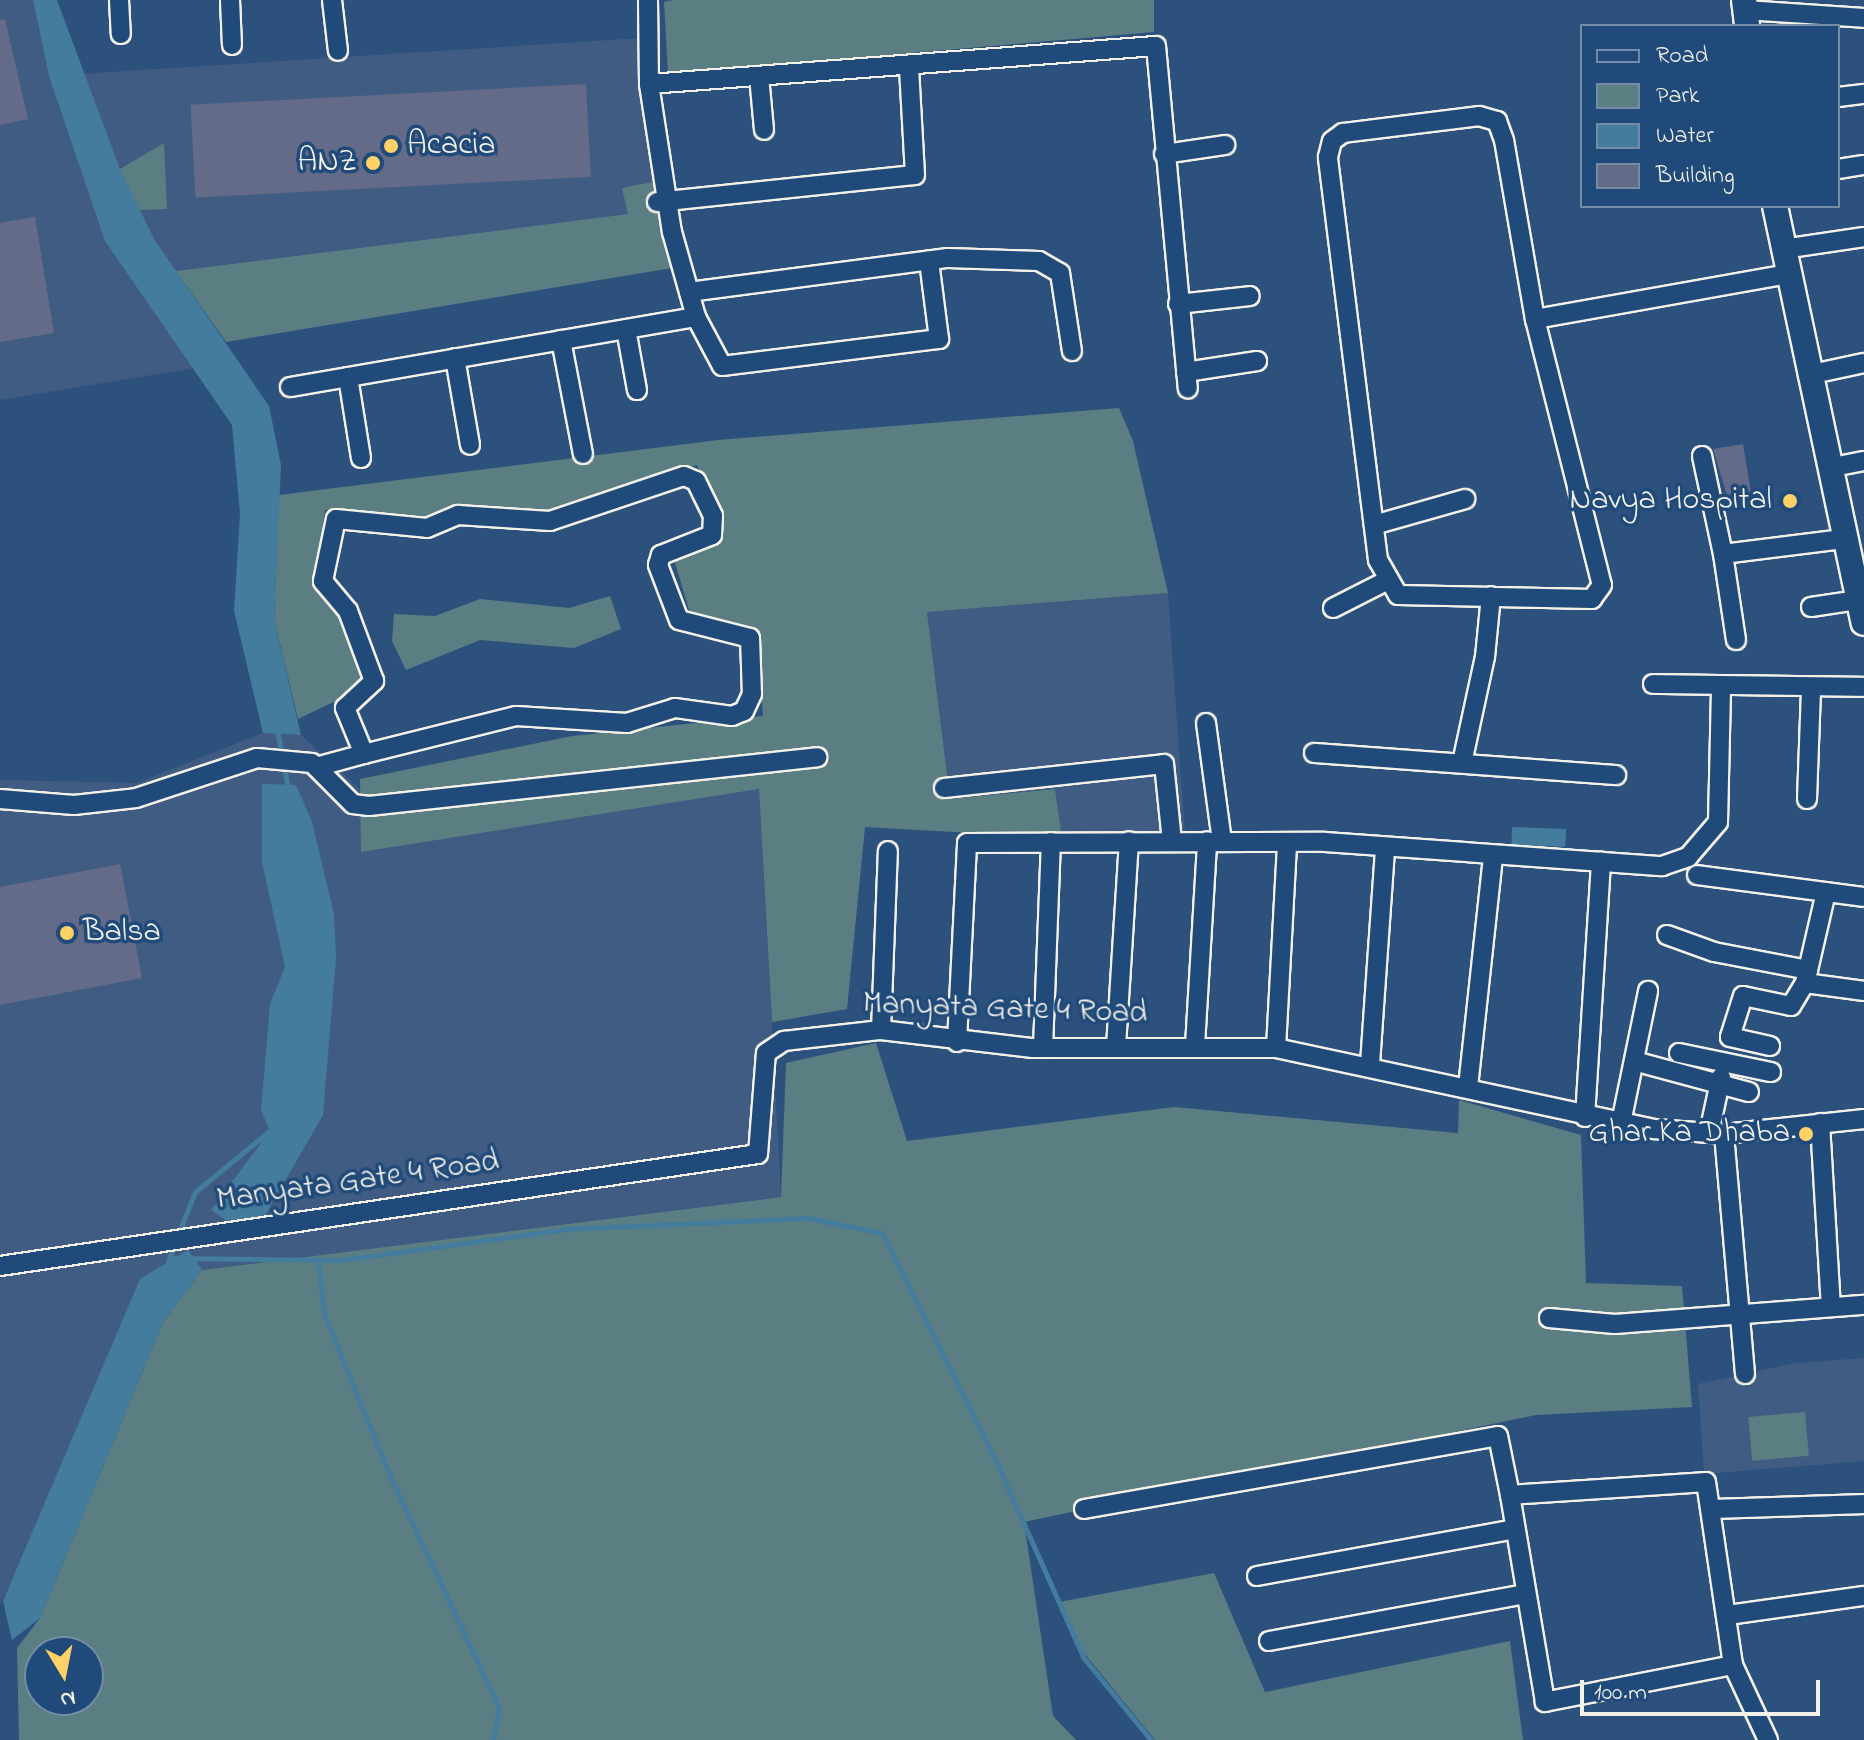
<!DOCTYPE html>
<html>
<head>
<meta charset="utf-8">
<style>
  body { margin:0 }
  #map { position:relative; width:1864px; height:1740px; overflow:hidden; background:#2d517d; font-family:"Indie Flower",sans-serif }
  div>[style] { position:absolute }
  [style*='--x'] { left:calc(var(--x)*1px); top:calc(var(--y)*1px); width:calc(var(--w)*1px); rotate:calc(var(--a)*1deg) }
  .built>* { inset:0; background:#415c83 }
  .green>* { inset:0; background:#5b7e83; transform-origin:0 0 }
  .water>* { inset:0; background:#447c9e; transform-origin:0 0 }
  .stream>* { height:5px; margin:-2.5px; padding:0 2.5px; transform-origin:2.5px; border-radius:2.5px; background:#447c9e }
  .building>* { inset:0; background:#636b89; transform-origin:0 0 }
  .roads { filter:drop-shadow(2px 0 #f4f1e8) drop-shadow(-2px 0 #f4f1e8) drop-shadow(0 2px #f4f1e8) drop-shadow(0 -2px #f4f1e8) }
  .street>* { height:18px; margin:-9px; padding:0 9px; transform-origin:9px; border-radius:9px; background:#1f4a7a }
  .secondary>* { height:24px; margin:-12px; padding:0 12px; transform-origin:12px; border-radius:12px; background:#1f4a7a }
  .dots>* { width:22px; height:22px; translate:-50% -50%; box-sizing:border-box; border:4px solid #1f4a7a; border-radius:50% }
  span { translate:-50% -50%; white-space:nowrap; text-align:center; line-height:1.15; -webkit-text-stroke:7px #1f4a7a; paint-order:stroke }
  .poi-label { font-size:32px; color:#f4f1e8 }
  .left { translate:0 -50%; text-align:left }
  .right { translate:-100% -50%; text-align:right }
  .street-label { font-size:32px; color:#f4f1e8 }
  .legend { position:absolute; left:1580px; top:24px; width:260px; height:184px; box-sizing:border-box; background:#1f4a7a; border:2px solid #748da6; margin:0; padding:10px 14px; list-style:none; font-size:24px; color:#f4f1e8 }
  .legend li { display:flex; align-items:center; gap:16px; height:40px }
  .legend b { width:40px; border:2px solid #748da6 }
  .north { position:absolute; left:24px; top:1636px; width:80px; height:80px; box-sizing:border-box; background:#1f4a7a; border:2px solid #748da6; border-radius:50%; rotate:170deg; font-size:22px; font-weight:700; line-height:32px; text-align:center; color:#f4f1e8 }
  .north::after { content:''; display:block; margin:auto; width:28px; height:36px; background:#ffd166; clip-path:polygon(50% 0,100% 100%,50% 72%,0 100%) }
  .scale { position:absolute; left:1580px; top:1680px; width:240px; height:36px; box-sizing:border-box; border:4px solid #f4f1e8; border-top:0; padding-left:10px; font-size:24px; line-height:28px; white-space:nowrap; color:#f4f1e8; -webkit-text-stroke:6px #1f4a7a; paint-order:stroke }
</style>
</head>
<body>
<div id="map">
  <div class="built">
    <i style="clip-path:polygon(0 0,33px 0,49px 76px,642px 38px,658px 181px,629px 214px,176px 271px,154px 239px,106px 241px,194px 368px,0 400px)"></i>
    <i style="clip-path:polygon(1168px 593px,1185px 836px,1062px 838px,1055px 789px,950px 799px,927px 612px)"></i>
    <i style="clip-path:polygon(263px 733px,301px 735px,364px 793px,361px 852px,759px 789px,781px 1197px,202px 1270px,188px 1250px,0 1604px,0 780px,137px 783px)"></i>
    <i style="clip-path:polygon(1864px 1358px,1864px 1461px,1704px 1474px,1698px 1384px,1796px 1363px)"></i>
  </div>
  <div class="green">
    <i style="clip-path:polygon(1154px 0,1154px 32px,668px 74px,664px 2px,674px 0)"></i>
    <i style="clip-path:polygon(164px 143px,167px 209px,139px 210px,120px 169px)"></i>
    <i style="clip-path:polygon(658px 181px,678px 267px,226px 342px,176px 271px,628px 214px,622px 188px)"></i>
    <i style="clip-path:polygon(1119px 408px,1133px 441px,1168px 593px,927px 612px,950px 799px,1055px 789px,1062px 838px,865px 827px,847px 1009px,772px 1022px,759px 789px,361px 852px,360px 779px,572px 736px,763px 716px,757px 630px,690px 613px,673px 556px,724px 535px,697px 465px,548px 515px,462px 506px,419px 521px,325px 510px,315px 588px,340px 614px,365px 687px,298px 719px,274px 619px,279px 495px,718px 440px)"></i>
    <i style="clip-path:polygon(610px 596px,621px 629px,574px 648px,480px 640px,406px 670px,392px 641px,394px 614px,435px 616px,480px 599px,569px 608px)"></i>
    <i style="clip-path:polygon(evenodd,876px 1043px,907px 1141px,1174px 1107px,1458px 1133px,1459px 1100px,1581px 1135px,1586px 1283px,1682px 1286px,1692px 1407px,1536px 1415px,1024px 1522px,1053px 1716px,1076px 1740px,19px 1740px,17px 1648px,40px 1618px,163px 1322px,202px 1270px,781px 1197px,786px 1063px,876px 1043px,40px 1652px,88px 1652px,88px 1700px,40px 1700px,40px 1652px)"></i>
    <i style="left:1805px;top:1412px;width:44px;height:57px;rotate:85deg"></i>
    <i style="clip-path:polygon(1214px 1573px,1265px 1692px,1510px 1641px,1523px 1740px,1155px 1740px,1084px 1653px,1059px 1602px)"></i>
  </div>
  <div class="water">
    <i style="clip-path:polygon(33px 0,57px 0,120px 169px,154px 239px,269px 406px,281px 465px,274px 619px,301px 735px,263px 733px,234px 611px,240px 514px,232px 425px,105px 241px,49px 76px)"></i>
    <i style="clip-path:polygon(262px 784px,296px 785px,312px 822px,334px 914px,336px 959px,323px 1115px,252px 1238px,211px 1210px,270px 1131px,261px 1110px,270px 1004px,285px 967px,262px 862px)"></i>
    <i style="left:1512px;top:827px;width:54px;height:18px;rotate:2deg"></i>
    <i style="clip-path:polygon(188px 1250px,202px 1270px,163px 1322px,40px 1618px,12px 1640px,3px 1601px,140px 1279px)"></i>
  </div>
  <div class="stream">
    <i style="--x:277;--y:730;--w:25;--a:79"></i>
    <i style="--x:284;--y:765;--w:26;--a:81"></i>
    <i style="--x:177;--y:1237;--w:48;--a:-68.2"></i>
    <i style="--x:195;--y:1192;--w:101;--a:-39.4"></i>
    <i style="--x:169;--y:1258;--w:172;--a:0.7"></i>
    <i style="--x:341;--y:1260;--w:227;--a:-7.8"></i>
    <i style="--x:566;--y:1229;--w:242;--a:-2.6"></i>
    <i style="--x:808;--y:1218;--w:76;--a:11.5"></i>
    <i style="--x:882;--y:1233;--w:263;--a:63.5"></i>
    <i style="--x:999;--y:1468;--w:207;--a:66"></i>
    <i style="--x:1083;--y:1657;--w:107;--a:50.7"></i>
    <i style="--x:318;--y:1260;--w:54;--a:83.7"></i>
    <i style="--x:324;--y:1314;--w:177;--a:67.8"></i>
    <i style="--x:391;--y:1478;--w:253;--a:64.8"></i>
    <i style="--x:499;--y:1707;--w:34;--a:100"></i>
    <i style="--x:166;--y:1267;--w:22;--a:-69"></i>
  </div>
  <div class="building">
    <i style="clip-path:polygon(5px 19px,28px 119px,0 125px,0 20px)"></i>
    <i style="left:586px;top:84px;width:93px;height:396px;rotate:87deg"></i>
    <i style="clip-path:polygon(35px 217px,54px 333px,0 342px,0 223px)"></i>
    <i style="clip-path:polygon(1743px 444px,1753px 505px,1731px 509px,1713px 449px)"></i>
    <i style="clip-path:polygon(120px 864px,142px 978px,0 1005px,0 887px)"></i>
  </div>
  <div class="roads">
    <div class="street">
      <i style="--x:119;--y:0;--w:34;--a:87"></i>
      <i style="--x:230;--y:0;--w:45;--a:87.5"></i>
      <i style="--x:332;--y:0;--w:51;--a:83.3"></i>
      <i style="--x:648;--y:0;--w:84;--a:89.3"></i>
      <i style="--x:649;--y:84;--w:150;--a:81.2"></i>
      <i style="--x:672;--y:232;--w:88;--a:74.2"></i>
      <i style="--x:696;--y:317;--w:55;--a:62"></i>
      <i style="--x:722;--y:366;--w:219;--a:-7.1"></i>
      <i style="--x:939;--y:339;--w:79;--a:-97.3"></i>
      <i style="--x:1745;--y:10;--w:119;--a:3.8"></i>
      <i style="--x:759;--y:76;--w:54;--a:84.7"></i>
      <i style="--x:649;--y:84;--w:508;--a:-4.29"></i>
      <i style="--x:1156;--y:46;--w:344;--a:84.7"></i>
      <i style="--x:1838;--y:97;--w:26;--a:-7"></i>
      <i style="--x:1479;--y:116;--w:19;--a:16"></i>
      <i style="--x:1497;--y:121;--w:20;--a:70"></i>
      <i style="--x:1504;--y:140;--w:182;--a:80.2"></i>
      <i style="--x:1535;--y:319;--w:274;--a:75.9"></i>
      <i style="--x:1602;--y:585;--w:17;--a:126"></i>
      <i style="--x:1592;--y:599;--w:194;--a:-178.8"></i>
      <i style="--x:1398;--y:595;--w:40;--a:-119.7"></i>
      <i style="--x:1378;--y:560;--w:406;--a:-97.1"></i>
      <i style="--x:1328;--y:157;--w:16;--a:-76"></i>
      <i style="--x:1332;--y:141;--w:14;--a:-36"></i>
      <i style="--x:1343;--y:133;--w:137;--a:-7.1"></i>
      <i style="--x:1164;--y:154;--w:62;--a:-8.4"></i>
      <i style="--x:1838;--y:169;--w:26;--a:-9"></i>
      <i style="--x:657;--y:202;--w:259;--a:-6"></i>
      <i style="--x:915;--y:175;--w:109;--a:-93.2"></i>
      <i style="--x:1783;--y:249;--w:82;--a:-8.4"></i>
      <i style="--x:689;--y:292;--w:261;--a:-7.5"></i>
      <i style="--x:948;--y:258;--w:91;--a:1.9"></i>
      <i style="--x:1039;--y:261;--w:24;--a:30"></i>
      <i style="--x:1060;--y:273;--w:79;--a:81.3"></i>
      <i style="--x:1178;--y:304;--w:72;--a:-6.3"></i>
      <i style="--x:1535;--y:319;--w:256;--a:-10.1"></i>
      <i style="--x:626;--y:329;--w:62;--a:79.8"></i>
      <i style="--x:561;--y:340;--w:116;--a:79.1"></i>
      <i style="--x:455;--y:358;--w:88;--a:80.2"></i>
      <i style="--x:1186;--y:372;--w:72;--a:-8.8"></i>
      <i style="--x:1808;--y:375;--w:57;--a:-12.1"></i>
      <i style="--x:348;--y:377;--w:82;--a:80.9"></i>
      <i style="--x:290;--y:387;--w:412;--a:-9.8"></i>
      <i style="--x:1702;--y:456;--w:100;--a:77.9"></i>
      <i style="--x:1723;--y:554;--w:121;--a:-7.1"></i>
      <i style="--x:1828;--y:468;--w:37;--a:-11"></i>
      <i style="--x:1374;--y:525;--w:95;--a:-15.9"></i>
      <i style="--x:1723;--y:554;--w:87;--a:81.4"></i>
      <i style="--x:1811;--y:607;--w:48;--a:-8.5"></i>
      <i style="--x:1333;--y:608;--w:59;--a:-27"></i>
      <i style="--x:1653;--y:684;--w:211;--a:0.8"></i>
      <i style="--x:1206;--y:723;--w:119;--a:82.3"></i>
      <i style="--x:1314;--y:753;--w:303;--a:4.2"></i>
      <i style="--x:1462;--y:763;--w:108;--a:-77.8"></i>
      <i style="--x:1485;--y:657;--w:61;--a:-84.4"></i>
      <i style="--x:316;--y:767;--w:50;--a:-15.2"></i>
      <i style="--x:364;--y:754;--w:50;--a:-112.4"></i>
      <i style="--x:345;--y:708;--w:40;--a:-43"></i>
      <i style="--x:374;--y:681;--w:75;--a:-110.4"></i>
      <i style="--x:348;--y:611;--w:39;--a:-130"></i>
      <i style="--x:323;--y:581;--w:63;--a:-78.2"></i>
      <i style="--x:336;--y:519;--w:91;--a:5.6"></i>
      <i style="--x:427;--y:528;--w:34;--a:-23"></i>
      <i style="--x:458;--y:515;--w:92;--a:3.7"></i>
      <i style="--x:550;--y:521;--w:141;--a:-18.6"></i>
      <i style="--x:684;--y:476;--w:13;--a:23"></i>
      <i style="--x:696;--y:481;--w:39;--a:64"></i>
      <i style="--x:713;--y:516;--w:19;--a:93"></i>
      <i style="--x:712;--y:535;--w:55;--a:158.6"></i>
      <i style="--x:661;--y:555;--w:10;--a:107"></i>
      <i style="--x:658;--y:565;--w:59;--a:69.1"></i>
      <i style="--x:679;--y:620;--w:73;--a:14.2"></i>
      <i style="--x:750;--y:638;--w:56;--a:88"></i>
      <i style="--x:752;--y:694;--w:19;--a:115"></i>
      <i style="--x:744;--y:711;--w:13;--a:157"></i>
      <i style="--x:732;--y:716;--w:58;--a:-172"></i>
      <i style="--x:675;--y:708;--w:50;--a:162.6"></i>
      <i style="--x:627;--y:723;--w:111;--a:-176.4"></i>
      <i style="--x:516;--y:716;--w:157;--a:166"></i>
      <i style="--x:944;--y:788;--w:221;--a:-6.2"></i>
      <i style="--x:1164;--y:764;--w:78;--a:84.1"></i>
      <i style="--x:0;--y:799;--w:74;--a:4.6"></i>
      <i style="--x:74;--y:805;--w:62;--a:-6.4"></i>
      <i style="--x:136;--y:798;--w:127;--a:-18.3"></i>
      <i style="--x:257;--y:758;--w:55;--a:5.2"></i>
      <i style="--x:312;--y:763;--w:58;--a:45"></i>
      <i style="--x:353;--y:804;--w:16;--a:7"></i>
      <i style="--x:369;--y:806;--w:451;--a:-6.2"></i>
      <i style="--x:1807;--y:799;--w:108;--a:-87.9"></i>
      <i style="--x:1697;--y:875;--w:168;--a:7.5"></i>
      <i style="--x:1667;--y:935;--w:50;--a:19.9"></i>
      <i style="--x:1714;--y:952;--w:96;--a:10.8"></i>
      <i style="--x:1805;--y:983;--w:60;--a:7.7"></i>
      <i style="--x:881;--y:1030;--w:179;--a:-87.8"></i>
      <i style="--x:957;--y:1042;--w:199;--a:-87.1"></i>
      <i style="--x:967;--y:843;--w:358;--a:-0.2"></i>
      <i style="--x:1325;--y:842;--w:338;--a:4.1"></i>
      <i style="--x:1662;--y:866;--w:28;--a:-19"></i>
      <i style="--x:1688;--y:857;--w:46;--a:-49.4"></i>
      <i style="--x:1718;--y:822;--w:135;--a:-88.7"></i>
      <i style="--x:1195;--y:1046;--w:205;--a:-86.6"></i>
      <i style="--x:1770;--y:1046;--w:41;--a:-167.3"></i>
      <i style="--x:1730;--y:1037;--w:43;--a:-72.4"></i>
      <i style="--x:1743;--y:996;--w:49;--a:11.8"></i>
      <i style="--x:1791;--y:1006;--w:27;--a:-59"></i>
      <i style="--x:1805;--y:983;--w:93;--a:-77"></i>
      <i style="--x:1116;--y:1047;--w:206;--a:-86.4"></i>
      <i style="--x:1043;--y:1048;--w:206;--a:-87.8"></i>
      <i style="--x:1276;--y:1048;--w:206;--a:-86.9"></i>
      <i style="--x:1679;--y:1053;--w:94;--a:11.7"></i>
      <i style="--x:1634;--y:1061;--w:119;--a:15.1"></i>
      <i style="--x:1370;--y:1064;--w:217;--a:-86"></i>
      <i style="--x:1468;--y:1087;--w:231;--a:-83.8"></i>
      <i style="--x:1585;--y:1117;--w:256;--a:-86.4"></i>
      <i style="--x:1621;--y:1123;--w:135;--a:-78.4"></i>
      <i style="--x:1820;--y:1123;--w:184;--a:86.6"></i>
      <i style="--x:1709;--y:1133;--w:57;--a:-77.9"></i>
      <i style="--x:1724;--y:1134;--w:241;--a:85"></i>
      <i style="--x:0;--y:1266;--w:766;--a:-8.41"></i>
      <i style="--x:758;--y:1154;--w:101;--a:-85.5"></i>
      <i style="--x:766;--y:1053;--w:22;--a:-34"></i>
      <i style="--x:784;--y:1041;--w:98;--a:-6.5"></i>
      <i style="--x:881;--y:1030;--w:153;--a:6.8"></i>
      <i style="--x:1033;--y:1048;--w:243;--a:0"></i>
      <i style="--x:1276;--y:1048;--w:387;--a:12.1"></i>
      <i style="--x:1654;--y:1129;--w:70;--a:4.1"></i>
      <i style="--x:1724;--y:1134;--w:141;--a:-6.1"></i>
      <i style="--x:1549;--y:1318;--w:66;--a:5.2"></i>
      <i style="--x:1615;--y:1324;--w:250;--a:-4.4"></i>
      <i style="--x:1084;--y:1509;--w:420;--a:-10"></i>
      <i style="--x:1498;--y:1436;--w:60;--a:78.5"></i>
      <i style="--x:1714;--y:1509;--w:150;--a:-1.9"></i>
      <i style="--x:1257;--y:1576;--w:262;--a:-10.3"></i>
      <i style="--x:1728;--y:1615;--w:137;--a:-8"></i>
      <i style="--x:1269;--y:1641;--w:260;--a:-10.4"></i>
      <i style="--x:1733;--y:1665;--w:192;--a:168.9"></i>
      <i style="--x:1545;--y:1702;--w:210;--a:-99.6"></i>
      <i style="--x:1510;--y:1495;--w:196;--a:-3.8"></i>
      <i style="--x:1706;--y:1482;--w:185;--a:81.6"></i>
      <i style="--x:1733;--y:1665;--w:83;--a:65"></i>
    </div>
    <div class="secondary">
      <i style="--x:1744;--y:0;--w:26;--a:83"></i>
      <i style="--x:1775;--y:206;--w:426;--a:78"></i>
    </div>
  </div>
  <div class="dots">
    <i style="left:391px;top:146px;background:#ffd166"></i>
    <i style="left:373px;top:163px;background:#ffd166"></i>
    <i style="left:1790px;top:501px;background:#ffd166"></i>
    <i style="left:67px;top:933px;background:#ffd166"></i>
    <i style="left:1806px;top:1134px;background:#ffd166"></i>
  </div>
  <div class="poi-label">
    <span class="left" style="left:407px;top:146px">Acacia</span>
    <span class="right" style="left:357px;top:163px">ANZ</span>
    <span class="right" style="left:1772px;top:501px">Navya Hospital</span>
    <span class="left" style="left:83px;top:933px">Balsa</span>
    <span class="right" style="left:1790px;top:1134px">Ghar Ka Dhaba</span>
  </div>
  <div class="street-label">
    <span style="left:1005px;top:1010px;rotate:2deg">Manyata Gate 4 Road</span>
    <span style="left:358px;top:1182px;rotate:-8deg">Manyata Gate 4 Road</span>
  </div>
  <ul class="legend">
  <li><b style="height:10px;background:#1f4a7a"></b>Road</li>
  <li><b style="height:22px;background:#5b7e83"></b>Park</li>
  <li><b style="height:22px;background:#447c9e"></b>Water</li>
  <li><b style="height:22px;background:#636b89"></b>Building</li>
  </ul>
  <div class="north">N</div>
  <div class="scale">100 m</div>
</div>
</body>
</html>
